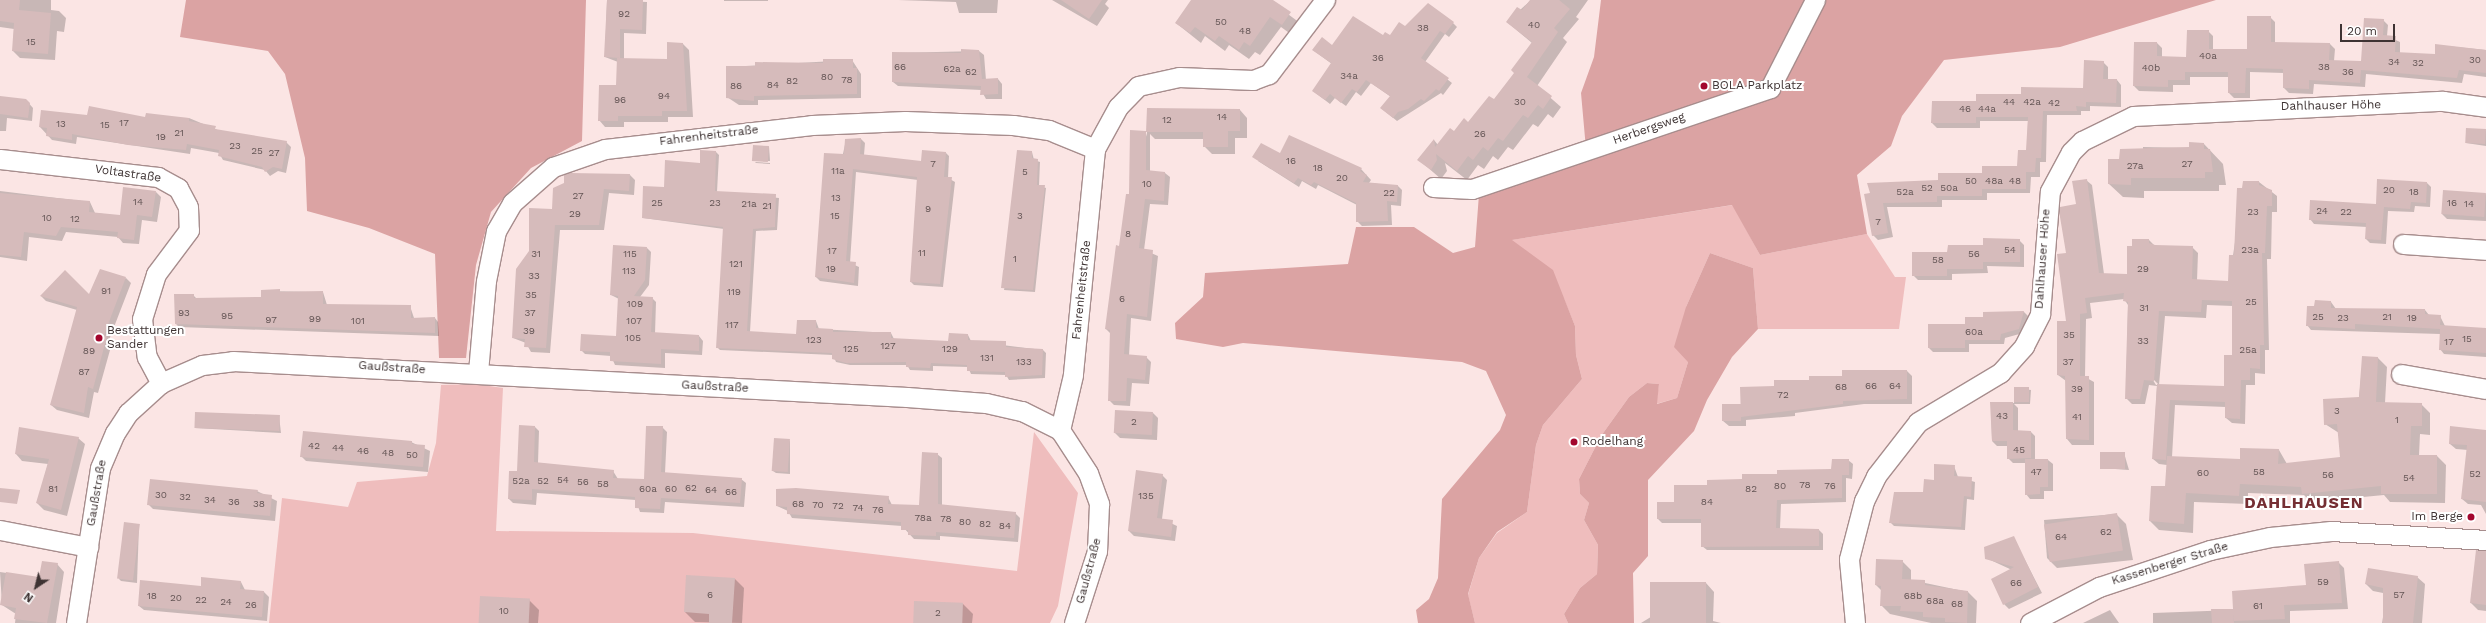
<!DOCTYPE html>
<html>
<head>
<meta charset="utf-8">
<style>
  body { margin:0 }
  #map { position:relative; width:2486px; height:623px; overflow:hidden; background:#fbe5e4; font-family:"Work Sans",sans-serif }
  div>[style] { position:absolute }
  [style*='--x'] { left:calc(var(--x)*1px); top:calc(var(--y)*1px); width:calc(var(--w)*1px); rotate:calc(var(--a)*1deg) }
  .green>* { inset:0; background:#efbdbd }
  .forest>* { inset:0; background:#dba3a3 }
  .shadow>* { inset:0; background:#0003; transform-origin:0 0 }
  .building>* { inset:0; background:#d6bbbb; transform-origin:0 0 }
  .roads { filter:drop-shadow(1px 0 #a78d8d) drop-shadow(-1px 0 #a78d8d) drop-shadow(0 1px #a78d8d) drop-shadow(0 -1px #a78d8d) }
  .minor>* { height:19px; margin:-9.5px; padding:0 9.5px; transform-origin:9.5px; border-radius:9.5px; background:#fff }
  .dots>* { width:11px; height:11px; translate:-50% -50%; box-sizing:border-box; border:2px solid #fff; border-radius:50% }
  span { translate:-50% -50%; white-space:nowrap; text-align:center; line-height:1.15; -webkit-text-stroke:4px #fff; paint-order:stroke }
  .number-label { font-size:10px; color:#645555 }
  .number-label span { -webkit-text-stroke-width:0 }
  .poi-label { font-size:12px; color:#3e3333 }
  .left { translate:0 -50%; text-align:left }
  .right { translate:-100% -50%; text-align:right }
  .street-label { font-size:12px; color:#3e3333 }
  .district-label { font-size:16px; color:#752e33; font-weight:700; letter-spacing:1px }
  .north { position:absolute; left:16px; top:567px; width:40px; height:40px; -webkit-text-stroke:3px #fff; paint-order:stroke; rotate:215deg; font-size:11px; font-weight:700; line-height:16px; text-align:center; color:#3e3333 }
  .north::after { content:''; display:block; margin:auto; width:14px; height:18px; background:#3e3333; clip-path:polygon(50% 0,100% 100%,50% 72%,0 100%) }
  .scale { position:absolute; left:2340px; top:24px; width:55px; height:18px; box-sizing:border-box; border:2px solid #3e3333; border-top:0; padding-left:5px; font-size:12px; line-height:14px; white-space:nowrap; color:#3e3333; -webkit-text-stroke:3px #fff; paint-order:stroke }
</style>
</head>
<body>
<div id="map">
  <div class="green">
    <i style="clip-path:polygon(1733px 205px,1760px 255px,1867px 234px,1895px 277px,1906px 277px,1899px 329px,1758px 329px,1753px 268px,1710px 253px,1686px 307px,1688px 362px,1677px 398px,1656px 404px,1659px 384px,1647px 383px,1629px 397px,1601px 436px,1579px 479px,1580px 494px,1589px 503px,1584px 520px,1598px 545px,1597px 574px,1580px 588px,1564px 614px,1568px 623px,1475px 623px,1468px 595px,1479px 558px,1497px 533px,1527px 512px,1536px 445px,1543px 425px,1582px 379px,1576px 355px,1575px 326px,1564px 299px,1511px 240px)"></i>
    <i style="clip-path:polygon(476px 384px,503px 388px,496px 531px,693px 533px,1017px 571px,1034px 432px,1078px 493px,1058px 606px,1050px 623px,269px 623px,282px 498px,348px 507px,357px 482px,427px 476px,436px 443px,441px 385px)"></i>
  </div>
  <div class="forest">
    <i style="clip-path:polygon(186px 0,586px 0,582px 141px,531px 168px,491px 212px,476px 265px,466px 358px,439px 358px,435px 254px,369px 228px,307px 211px,305px 158px,285px 74px,268px 51px,180px 37px)"></i>
    <i style="clip-path:polygon(1601px 0,2216px 0,2060px 47px,1944px 60px,1902px 116px,1891px 146px,1857px 175px,1867px 234px,1760px 255px,1732px 205px,1512px 240px,1553px 270px,1575px 326px,1576px 355px,1582px 379px,1543px 425px,1536px 445px,1527px 512px,1497px 532px,1479px 558px,1468px 594px,1475px 623px,1418px 623px,1416px 610px,1429px 599px,1438px 578px,1442px 499px,1500px 430px,1506px 415px,1486px 371px,1462px 362px,1243px 343px,1223px 347px,1176px 339px,1175px 323px,1203px 297px,1205px 273px,1348px 264px,1356px 227px,1414px 227px,1453px 253px,1475px 247px,1480px 181px,1586px 149px,1581px 93px,1594px 57px)"></i>
    <i style="clip-path:polygon(1710px 253px,1753px 268px,1758px 329px,1732px 357px,1707px 400px,1694px 431px,1648px 480px,1648px 556px,1633px 573px,1634px 623px,1568px 623px,1564px 614px,1580px 588px,1597px 574px,1598px 545px,1584px 520px,1589px 503px,1580px 494px,1579px 479px,1601px 436px,1629px 397px,1647px 383px,1659px 384px,1657px 404px,1677px 398px,1688px 362px,1674px 347px,1686px 307px)"></i>
  </div>
  <div class="shadow">
    <i style="clip-path:polygon(0 0,51px 0,51px 10px,59px 11px,66px 18px,64px 32px,57px 31px,55px 60px,20px 58px,13px 51px,14px 29px,0 27px)"></i>
    <i style="clip-path:polygon(607px 0,647px 2px,646px 34px,624px 33px,624px 59px,668px 60px,683px 44px,689px 50px,693px 117px,668px 117px,668px 122px,624px 122px,624px 127px,605px 127px,599px 120px,617px 86px,618px 62px,605px 57px)"></i>
    <i style="left:724px;top:0;width:44px;height:1px"></i>
    <i style="clip-path:polygon(998px 0,997px 13px,959px 13px,956px 2px,898px 0)"></i>
    <i style="clip-path:polygon(1052px 0,1108px 0,1105px 4px,1109px 8px,1097px 26px)"></i>
    <i style="clip-path:polygon(1193px 0,1269px 0,1300px 23px,1292px 35px,1281px 27px,1260px 55px,1255px 52px,1249px 59px,1229px 45px,1225px 51px,1205px 36px,1201px 43px,1176px 23px)"></i>
    <i style="clip-path:polygon(1531px 0,1588px 0,1576px 17px,1579px 19px,1563px 38px,1567px 42px,1537px 86px,1561px 107px,1553px 118px,1548px 114px,1538px 127px,1533px 124px,1513px 150px,1508px 147px,1498px 160px,1493px 156px,1484px 169px,1478px 165px,1467px 180px,1445px 163px,1447px 171px,1441px 179px,1419px 160px,1434px 140px,1438px 145px,1469px 123px,1494px 100px,1515px 73px,1532px 43px,1507px 22px)"></i>
    <i style="clip-path:polygon(2270px 17px,2275px 22px,2275px 43px,2330px 44px,2335px 49px,2334px 61px,2362px 62px,2383px 20px,2388px 25px,2387px 36px,2400px 42px,2400px 53px,2436px 55px,2436px 45px,2486px 50px,2486px 77px,2464px 74px,2462px 83px,2366px 74px,2365px 87px,2314px 84px,2313px 94px,2289px 93px,2284px 88px,2284px 73px,2250px 72px,2250px 98px,2234px 98px,2229px 93px,2229px 77px,2190px 77px,2190px 85px,2173px 85px,2173px 92px,2139px 91px,2134px 86px,2157px 43px,2162px 48px,2162px 57px,2187px 58px,2208px 31px,2213px 36px,2213px 50px,2248px 50px)"></i>
    <i style="clip-path:polygon(1453px 23px,1457px 27px,1449px 37px,1445px 34px,1425px 62px,1452px 83px,1443px 95px,1441px 93px,1397px 121px,1381px 108px,1391px 97px,1371px 83px,1361px 96px,1356px 92px,1346px 106px,1335px 98px,1330px 104px,1313px 91px,1332px 64px,1313px 50px,1390px 36px,1405px 27px)"></i>
    <i style="clip-path:polygon(979px 51px,984px 55px,986px 80px,998px 79px,1002px 84px,1002px 99px,986px 99px,981px 90px,898px 86px,893px 82px,893px 53px)"></i>
    <i style="clip-path:polygon(852px 60px,861px 74px,861px 98px,758px 100px,758px 105px,739px 105px,727px 97px,727px 67px)"></i>
    <i style="clip-path:polygon(2103px 62px,2108px 67px,2108px 80px,2117px 80px,2121px 85px,2121px 107px,2090px 106px,2090px 111px,2081px 111px,2081px 115px,2047px 115px,2046px 162px,2040px 162px,2040px 177px,2031px 177px,2030px 193px,1987px 193px,1987px 200px,1942px 200px,1942px 207px,1887px 207px,1893px 237px,1878px 240px,1873px 235px,1866px 195px,2018px 167px,2027px 151px,2028px 121px,1980px 121px,1980px 128px,1937px 128px,1932px 123px,1977px 102px,2084px 89px)"></i>
    <i style="clip-path:polygon(0 97px,26px 100px,33px 108px,32px 121px,7px 118px,6px 131px,0 131px)"></i>
    <i style="clip-path:polygon(1147px 109px,1240px 110px,1247px 118px,1247px 138px,1235px 138px,1235px 154px,1212px 154px,1204px 146px,1204px 139px,1155px 139px,1150px 134px,1150px 172px,1165px 173px,1170px 177px,1168px 205px,1150px 204px,1144px 250px,1158px 256px,1151px 321px,1131px 318px,1129px 356px,1146px 357px,1151px 362px,1149px 384px,1132px 383px,1130px 406px,1114px 405px,1109px 400px,1111px 334px,1106px 329px,1130px 195px,1147px 133px)"></i>
    <i style="clip-path:polygon(88px 116px,189px 118px,220px 131px,286px 142px,291px 147px,286px 173px,278px 171px,270px 176px,265px 170px,223px 160px,219px 153px,191px 148px,190px 154px,77px 137px,76px 144px,52px 140px,40px 127px)"></i>
    <i style="clip-path:polygon(2486px 130px,2486px 146px,2466px 143px)"></i>
    <i style="clip-path:polygon(861px 139px,865px 143px,864px 155px,922px 163px,946px 153px,949px 156px,948px 178px,955px 182px,943px 287px,914px 285px,911px 282px,918px 180px,856px 172px,850px 263px,859px 267px,858px 286px,820px 281px,816px 277px,846px 140px)"></i>
    <i style="clip-path:polygon(2204px 144px,2223px 164px,2226px 185px,2219px 185px,2219px 191px,2144px 191px,2144px 198px,2123px 197px,2109px 184px,2120px 160px,2143px 151px,2143px 147px,2190px 148px)"></i>
    <i style="clip-path:polygon(769px 146px,770px 161px,753px 161px)"></i>
    <i style="clip-path:polygon(716px 152px,719px 155px,717px 192px,779px 198px,777px 230px,756px 231px,750px 332px,797px 335px,816px 321px,819px 329px,891px 333px,894px 339px,949px 342px,968px 335px,971px 341px,1043px 350px,1046px 353px,1045px 378px,1009px 380px,1006px 375px,971px 374px,968px 367px,933px 366px,933px 371px,910px 370px,907px 365px,850px 365px,836px 362px,833px 355px,720px 350px,717px 347px,724px 229px,643px 218px,665px 188px)"></i>
    <i style="clip-path:polygon(1032px 152px,1034px 160px,1040px 162px,1039px 186px,1046px 188px,1035px 292px,1004px 290px)"></i>
    <i style="clip-path:polygon(1280px 154px,1361px 169px,1371px 180px,1369px 183px,1398px 186px,1402px 190px,1401px 206px,1391px 205px,1392px 225px,1362px 226px,1357px 221px,1357px 205px,1318px 185px,1316px 189px,1302px 181px,1299px 187px,1258px 161px)"></i>
    <i style="clip-path:polygon(755px 162px,770px 163px,770px 164px,756px 163px)"></i>
    <i style="clip-path:polygon(630px 175px,635px 180px,634px 195px,609px 193px,604px 230px,560px 230px,550px 353px,531px 352px,526px 343px,513px 338px,530px 251px,553px 210px)"></i>
    <i style="clip-path:polygon(evenodd,2086px 180px,2092px 185px,2104px 274px,2127px 275px,2133px 247px,2149px 240px,2155px 246px,2192px 247px,2198px 253px,2197px 281px,2229px 282px,2243px 189px,2259px 182px,2277px 196px,2277px 212px,2272px 212px,2271px 259px,2267px 259px,2269px 350px,2265px 350px,2265px 374px,2255px 373px,2255px 385px,2246px 385px,2245px 424px,2232px 423px,2226px 418px,2226px 407px,2175px 405px,2172px 457px,2241px 460px,2279px 450px,2287px 464px,2341px 458px,2339px 433px,2325px 424px,2359px 398px,2363px 357px,2378px 358px,2387px 367px,2385px 403px,2421px 404px,2430px 413px,2430px 435px,2420px 434px,2419px 456px,2437px 456px,2446px 465px,2445px 503px,2390px 502px,2384px 495px,2311px 502px,2304px 495px,2248px 493px,2248px 504px,2194px 502px,2193px 533px,2159px 530px,2150px 521px,2166px 488px,2167px 465px,2159px 464px,2153px 459px,2157px 386px,2149px 385px,2145px 404px,2132px 404px,2126px 398px,2128px 305px,2124px 299px,2090px 303px,2092px 318px,2086px 319px,2085px 377px,2094px 382px,2094px 445px,2072px 445px,2067px 439px,2066px 381px,2058px 375px,2068px 322px,2067px 254px,2077px 205px,2086px 180px,2207px 305px,2233px 306px,2233px 356px,2225px 387px,2159px 385px,2165px 316px,2206px 318px,2207px 305px,2086px 180px,2151px 377px,2159px 385px,2156px 385px,2151px 377px)"></i>
    <i style="clip-path:polygon(2427px 183px,2431px 187px,2430px 207px,2415px 206px,2414px 212px,2388px 211px,2386px 244px,2370px 243px,2366px 239px,2367px 227px,2314px 224px,2310px 219px,2377px 205px)"></i>
    <i style="clip-path:polygon(0 191px,90px 202px,95px 213px,121px 216px,156px 192px,161px 197px,157px 222px,142px 220px,139px 244px,123px 243px,118px 237px,66px 232px,62px 241px,29px 237px,27px 261px,0 257px)"></i>
    <i style="clip-path:polygon(2486px 194px,2486px 221px,2447px 219px,2442px 214px)"></i>
    <i style="clip-path:polygon(2019px 240px,2024px 245px,2024px 267px,1987px 266px,1988px 273px,1952px 274px,1952px 280px,1918px 280px,1913px 275px,1948px 253px)"></i>
    <i style="clip-path:polygon(647px 248px,651px 252px,649px 285px,640px 297px,652px 298px,656px 302px,655px 334px,699px 336px,703px 341px,702px 355px,665px 353px,665px 368px,615px 365px,611px 356px,585px 354px,581px 350px,617px 337px,619px 299px,611px 295px)"></i>
    <i style="clip-path:polygon(126px 278px,131px 283px,109px 340px,112px 343px,98px 393px,94px 392px,89px 418px,57px 410px,51px 405px,77px 310px,46px 301px,41px 296px,89px 296px)"></i>
    <i style="clip-path:polygon(262px 291px,323px 292px,327px 305px,410px 306px,414px 318px,435px 318px,438px 322px,439px 336px,179px 327px,176px 324px,193px 295px,197px 299px,262px 298px)"></i>
    <i style="clip-path:polygon(2331px 302px,2336px 309px,2425px 310px,2429px 315px,2440px 316px,2445px 326px,2486px 329px,2486px 357px,2444px 354px,2440px 349px,2440px 334px,2311px 330px,2307px 325px,2315px 307px)"></i>
    <i style="clip-path:polygon(2024px 312px,2028px 316px,2023px 333px,2005px 338px,2004px 344px,1969px 344px,1969px 352px,1933px 352px,1929px 348px,1984px 318px,1984px 313px)"></i>
    <i style="clip-path:polygon(1907px 371px,1912px 376px,1912px 404px,1864px 404px,1795px 413px,1795px 416px,1746px 420px,1746px 426px,1729px 426px,1723px 421px,1740px 405px,1775px 387px)"></i>
    <i style="clip-path:polygon(2015px 388px,2031px 390px,2030px 404px,2014px 404px,2018px 408px,2018px 431px,2031px 432px,2035px 436px,2035px 460px,2048px 460px,2053px 464px,2053px 491px,2044px 491px,2044px 499px,2030px 499px,2026px 494px,2026px 463px,2013px 463px,2008px 458px,2008px 446px,1997px 446px,1992px 441px,1991px 403px,2014px 403px)"></i>
    <i style="clip-path:polygon(1153px 413px,1158px 418px,1157px 440px,1120px 438px,1115px 433px)"></i>
    <i style="clip-path:polygon(279px 416px,281px 433px,195px 428px)"></i>
    <i style="clip-path:polygon(535px 427px,539px 431px,538px 463px,613px 471px,618px 479px,645px 480px,662px 427px,667px 432px,665px 473px,741px 479px,746px 483px,744px 507px,665px 502px,664px 513px,640px 512px,636px 500px,537px 493px,536px 505px,513px 503px,509px 499px)"></i>
    <i style="clip-path:polygon(2486px 431px,2486px 514px,2481px 505px,2468px 504px,2462px 499px,2468px 450px,2456px 449px,2450px 444px)"></i>
    <i style="clip-path:polygon(78px 438px,85px 444px,67px 516px,44px 510px,37px 503px,48px 464px,22px 461px,16px 454px)"></i>
    <i style="clip-path:polygon(790px 440px,790px 474px,776px 473px,773px 471px)"></i>
    <i style="clip-path:polygon(411px 442px,430px 451px,428px 472px,306px 461px,301px 456px)"></i>
    <i style="clip-path:polygon(2124px 453px,2129px 470px,2101px 468px)"></i>
    <i style="clip-path:polygon(937px 454px,942px 458px,942px 506px,1015px 513px,1020px 518px,1018px 542px,940px 536px,940px 540px,914px 539px,902px 526px,792px 518px,788px 511px,777px 506px,888px 497px,892px 505px,920px 506px)"></i>
    <i style="clip-path:polygon(1848px 460px,1853px 464px,1852px 479px,1846px 478px,1846px 502px,1781px 504px,1780px 529px,1819px 530px,1823px 534px,1823px 550px,1707px 550px,1702px 546px,1702px 523px,1662px 523px,1658px 519px,1675px 503px,1708px 486px,1832px 470px)"></i>
    <i style="clip-path:polygon(1954px 466px,1958px 477px,1975px 482px,1974px 500px,1967px 499px,1965px 530px,1894px 526px,1890px 522px)"></i>
    <i style="clip-path:polygon(1162px 475px,1167px 480px,1162px 519px,1177px 526px,1175px 541px,1134px 536px,1129px 531px)"></i>
    <i style="clip-path:polygon(257px 491px,277px 501px,275px 521px,153px 509px,148px 504px)"></i>
    <i style="clip-path:polygon(2116px 514px,2126px 524px,2133px 560px,2057px 568px,2047px 558px,2044px 520px)"></i>
    <i style="clip-path:polygon(139px 525px,137px 583px,121px 581px,119px 579px)"></i>
    <i style="clip-path:polygon(2013px 537px,2042px 593px,2009px 609px,2004px 604px,2012px 570px,1986px 558px)"></i>
    <i style="clip-path:polygon(1902px 561px,1911px 570px,1911px 580px,1968px 592px,1977px 601px,1976px 623px,1931px 623px,1890px 614px,1881px 605px,1881px 590px,1876px 585px)"></i>
    <i style="clip-path:polygon(2338px 562px,2344px 568px,2348px 609px,2290px 611px,2290px 623px,2153px 623px,2153px 613px,2234px 610px,2307px 586px)"></i>
    <i style="clip-path:polygon(57px 564px,64px 572px,56px 623px,15px 623px,16px 614px,2px 605px,0 572px,40px 578px)"></i>
    <i style="clip-path:polygon(2486px 570px,2486px 611px,2478px 610px,2471px 603px)"></i>
    <i style="clip-path:polygon(2417px 577px,2425px 584px,2422px 623px,2382px 623px,2386px 599px,2383px 593px,2373px 591px,2366px 584px)"></i>
    <i style="clip-path:polygon(734px 578px,744px 588px,742px 623px,695px 622px,685px 612px)"></i>
    <i style="clip-path:polygon(241px 582px,245px 590px,264px 592px,269px 597px,267px 621px,144px 610px,139px 606px,202px 587px)"></i>
    <i style="clip-path:polygon(1706px 583px,1714px 592px,1713px 621px,1721px 623px,1641px 623px)"></i>
    <i style="clip-path:polygon(529px 600px,539px 610px,538px 623px,480px 623px)"></i>
    <i style="clip-path:polygon(915px 602px,963px 604px,973px 614px,972px 623px,914px 623px)"></i>
    <i style="clip-path:polygon(2110px 610px,2119px 623px,2083px 623px)"></i>
  </div>
  <div class="building">
    <i style="clip-path:polygon(0 0,20px 0,19px 10px,51px 13px,48px 54px,12px 51px,14px 23px,0 21px)"></i>
    <i style="clip-path:polygon(607px 0,643px 0,642px 30px,620px 29px,620px 58px,604px 57px)"></i>
    <i style="clip-path:polygon(1061px 0,1102px 0,1089px 19px)"></i>
    <i style="clip-path:polygon(1191px 0,1273px 0,1291px 12px,1282px 25px,1270px 17px,1250px 46px,1244px 42px,1239px 50px,1219px 36px,1215px 41px,1195px 27px,1190px 33px,1175px 23px)"></i>
    <i style="clip-path:polygon(1530px 0,1559px 0,1570px 9px,1554px 28px,1558px 32px,1527px 77px,1552px 96px,1543px 109px,1538px 105px,1528px 118px,1523px 115px,1503px 141px,1498px 138px,1488px 151px,1483px 147px,1473px 160px,1468px 156px,1457px 171px,1436px 154px,1437px 160px,1431px 170px,1417px 160px,1434px 139px,1435px 147px,1450px 128px,1454px 131px,1464px 118px,1468px 122px,1489px 96px,1494px 99px,1514px 73px,1511px 70px,1532px 42px,1506px 22px,1517px 7px,1522px 10px)"></i>
    <i style="clip-path:polygon(1428px 3px,1454px 22px,1445px 34px,1440px 31px,1421px 58px,1449px 78px,1439px 91px,1436px 89px,1424px 101px,1421px 99px,1408px 109px,1398px 112px,1393px 118px,1380px 108px,1390px 96px,1366px 80px,1357px 92px,1352px 89px,1341px 103px,1330px 94px,1325px 100px,1312px 91px,1331px 63px,1312px 50px,1322px 37px,1332px 45px,1353px 16px,1383px 35px,1385px 32px,1390px 35px,1399px 22px,1405px 26px)"></i>
    <i style="clip-path:polygon(2247px 16px,2271px 16px,2271px 42px,2330px 43px,2329px 60px,2361px 61px,2364px 18px,2384px 19px,2383px 35px,2396px 36px,2395px 52px,2435px 54px,2435px 44px,2486px 50px,2486px 73px,2459px 70px,2457px 78px,2361px 70px,2360px 83px,2309px 80px,2309px 89px,2283px 88px,2283px 69px,2246px 68px,2245px 93px,2228px 93px,2228px 72px,2185px 72px,2185px 80px,2168px 80px,2168px 87px,2133px 86px,2134px 42px,2157px 42px,2157px 56px,2186px 57px,2187px 30px,2209px 30px,2209px 49px,2247px 49px)"></i>
    <i style="clip-path:polygon(667px 42px,683px 43px,687px 111px,662px 111px,662px 116px,618px 116px,618px 121px,598px 121px,599px 85px,616px 85px,617px 58px,667px 59px)"></i>
    <i style="clip-path:polygon(961px 49px,979px 50px,982px 79px,998px 78px,998px 94px,980px 95px,981px 86px,892px 82px,892px 52px,961px 53px)"></i>
    <i style="clip-path:polygon(823px 59px,853px 59px,853px 68px,857px 68px,857px 94px,754px 96px,754px 101px,726px 98px,726px 66px,755px 66px,755px 62px,823px 63px)"></i>
    <i style="clip-path:polygon(2084px 60px,2104px 61px,2103px 79px,2117px 79px,2116px 103px,2086px 102px,2086px 107px,2076px 106px,2077px 111px,2043px 111px,2041px 158px,2036px 158px,2035px 172px,2026px 172px,2026px 189px,1982px 189px,1982px 196px,1937px 196px,1937px 202px,1883px 203px,1888px 233px,1872px 236px,1864px 194px,1870px 193px,1867px 183px,1938px 180px,1938px 173px,1982px 173px,1982px 166px,2017px 166px,2018px 150px,2026px 150px,2028px 117px,1976px 117px,1976px 123px,1931px 123px,1932px 101px,1976px 101px,1976px 94px,2021px 94px,2021px 87px,2083px 88px)"></i>
    <i style="clip-path:polygon(0 96px,26px 99px,30px 103px,28px 118px,0 114px)"></i>
    <i style="clip-path:polygon(89px 106px,145px 117px,146px 113px,189px 118px,189px 121px,216px 126px,215px 129px,287px 141px,282px 169px,273px 167px,265px 172px,262px 167px,218px 156px,219px 150px,187px 144px,186px 150px,128px 145px,72px 134px,72px 140px,46px 136px,47px 128px,39px 127px,41px 110px,87px 115px)"></i>
    <i style="clip-path:polygon(1147px 108px,1240px 109px,1240px 131px,1228px 131px,1228px 147px,1203px 147px,1203px 132px,1146px 132px)"></i>
    <i style="left:2466px;top:128px;width:20px;height:15px;rotate:3deg"></i>
    <i style="clip-path:polygon(1130px 130px,1146px 131px,1146px 170px,1165px 172px,1164px 201px,1145px 199px,1139px 248px,1153px 250px,1147px 317px,1127px 314px,1124px 354px,1147px 356px,1145px 380px,1127px 378px,1126px 401px,1108px 401px,1110px 330px,1105px 329px,1116px 245px,1119px 246px,1126px 194px,1129px 194px)"></i>
    <i style="clip-path:polygon(1289px 135px,1362px 168px,1360px 171px,1367px 175px,1363px 182px,1398px 185px,1397px 202px,1387px 201px,1388px 221px,1356px 222px,1356px 203px,1314px 182px,1311px 185px,1298px 178px,1294px 183px,1252px 157px,1261px 143px,1280px 153px)"></i>
    <i style="clip-path:polygon(861px 138px,860px 154px,921px 161px,922px 150px,946px 152px,944px 177px,952px 177px,940px 284px,910px 282px,917px 177px,853px 169px,846px 261px,856px 262px,854px 283px,815px 277px,824px 153px,844px 154px,845px 139px)"></i>
    <i style="clip-path:polygon(2189px 142px,2204px 143px,2204px 149px,2210px 149px,2213px 172px,2205px 172px,2205px 178px,2131px 178px,2131px 185px,2108px 184px,2108px 159px,2119px 159px,2120px 149px,2189px 147px)"></i>
    <i style="left:753px;top:145px;width:16px;height:16px;rotate:4deg"></i>
    <i style="clip-path:polygon(700px 150px,716px 151px,715px 191px,776px 194px,775px 227px,753px 229px,747px 331px,796px 334px,797px 320px,816px 320px,816px 328px,833px 329px,833px 332px,891px 332px,891px 338px,948px 341px,949px 333px,968px 334px,968px 340px,1006px 341px,1006px 347px,1043px 349px,1042px 375px,1005px 377px,1005px 372px,967px 371px,967px 365px,931px 363px,930px 368px,906px 367px,906px 362px,846px 363px,832px 359px,832px 353px,716px 348px,723px 227px,642px 218px,643px 186px,664px 187px,665px 160px,700px 163px)"></i>
    <i style="clip-path:polygon(1017px 150px,1032px 151px,1032px 158px,1038px 159px,1037px 185px,1045px 185px,1033px 290px,1001px 288px)"></i>
    <i style="clip-path:polygon(570px 173px,630px 174px,629px 191px,604px 189px,599px 225px,555px 225px,546px 348px,524px 347px,525px 339px,512px 338px,516px 269px,529px 251px,529px 208px,552px 209px,553px 188px,564px 183px,564px 175px)"></i>
    <i style="clip-path:polygon(2087px 179px,2099px 273px,2127px 274px,2127px 246px,2132px 246px,2132px 239px,2149px 239px,2149px 243px,2155px 245px,2193px 246px,2192px 279px,2228px 281px,2229px 255px,2234px 255px,2237px 188px,2242px 188px,2243px 181px,2259px 181px,2259px 185px,2272px 190px,2272px 206px,2267px 206px,2265px 253px,2262px 253px,2264px 345px,2260px 345px,2260px 369px,2250px 368px,2250px 380px,2241px 380px,2240px 419px,2225px 418px,2225px 402px,2170px 400px,2166px 460px,2152px 459px,2157px 384px,2224px 386px,2224px 355px,2232px 355px,2232px 301px,2202px 300px,2201px 312px,2159px 311px,2154px 381px,2144px 380px,2140px 399px,2125px 399px,2128px 302px,2123px 301px,2124px 293px,2085px 298px,2087px 313px,2080px 314px,2080px 376px,2089px 376px,2089px 440px,2066px 439px,2065px 376px,2057px 375px,2057px 321px,2066px 321px,2057px 254px,2066px 253px,2059px 211px,2060px 207px,2076px 204px,2072px 181px)"></i>
    <i style="clip-path:polygon(2377px 179px,2427px 182px,2426px 203px,2411px 202px,2410px 209px,2384px 207px,2381px 240px,2365px 239px,2366px 223px,2309px 220px,2310px 200px,2376px 204px)"></i>
    <i style="clip-path:polygon(123px 187px,156px 191px,152px 217px,137px 215px,134px 240px,117px 238px,118px 232px,61px 227px,56px 236px,24px 232px,21px 257px,0 255px,0 193px,90px 201px,89px 212px,120px 215px)"></i>
    <i style="left:2443px;top:190px;width:43px;height:24px;rotate:4deg"></i>
    <i style="clip-path:polygon(1983px 238px,2020px 239px,2020px 262px,1983px 262px,1983px 269px,1947px 269px,1947px 276px,1912px 276px,1912px 252px,1947px 252px,1948px 245px,1983px 245px)"></i>
    <i style="clip-path:polygon(613px 245px,647px 247px,645px 280px,634px 296px,653px 297px,651px 332px,699px 335px,699px 351px,661px 349px,661px 364px,610px 361px,610px 352px,580px 351px,581px 334px,616px 336px,618px 296px,610px 295px)"></i>
    <i style="clip-path:polygon(100px 269px,126px 277px,104px 335px,107px 336px,93px 389px,88px 387px,84px 413px,50px 405px,77px 307px,40px 296px,65px 270px,89px 294px)"></i>
    <i style="clip-path:polygon(280px 289px,280px 292px,323px 291px,323px 304px,411px 305px,411px 318px,435px 317px,435px 333px,175px 324px,174px 294px,194px 294px,194px 298px,261px 297px,261px 290px)"></i>
    <i style="clip-path:polygon(2315px 300px,2331px 301px,2331px 308px,2425px 309px,2425px 314px,2441px 315px,2440px 325px,2486px 328px,2486px 353px,2439px 350px,2440px 329px,2355px 324px,2355px 329px,2306px 326px,2307px 306px,2314px 306px)"></i>
    <i style="clip-path:polygon(2024px 311px,2019px 329px,2001px 334px,2000px 340px,1965px 340px,1965px 348px,1928px 348px,1928px 324px,1965px 324px,1965px 317px,1983px 317px,1983px 312px)"></i>
    <i style="clip-path:polygon(2362px 356px,2378px 357px,2376px 402px,2422px 403px,2422px 426px,2411px 426px,2410px 455px,2437px 455px,2437px 494px,2381px 494px,2381px 486px,2302px 494px,2301px 487px,2240px 484px,2239px 496px,2186px 493px,2184px 524px,2149px 521px,2151px 486px,2165px 486px,2167px 456px,2240px 459px,2240px 448px,2279px 449px,2278px 464px,2340px 457px,2337px 424px,2324px 425px,2323px 399px,2359px 397px)"></i>
    <i style="clip-path:polygon(1842px 370px,1907px 370px,1907px 399px,1843px 401px,1843px 404px,1741px 417px,1740px 387px,1774px 386px,1774px 380px,1809px 380px,1809px 376px,1842px 376px)"></i>
    <i style="left:2014px;top:387px;width:15px;height:15px"></i>
    <i style="clip-path:polygon(1990px 402px,2013px 402px,2013px 430px,2031px 431px,2031px 458px,2007px 459px,2007px 441px,1992px 441px)"></i>
    <i style="left:1722px;top:404px;width:19px;height:17px"></i>
    <i style="left:1115px;top:410px;width:38px;height:23px;rotate:3deg"></i>
    <i style="left:195px;top:412px;width:85px;height:16px;rotate:2deg"></i>
    <i style="clip-path:polygon(519px 425px,535px 426px,534px 462px,614px 470px,613px 478px,644px 479px,646px 426px,663px 426px,661px 472px,742px 478px,740px 503px,661px 498px,660px 509px,635px 508px,635px 497px,532px 489px,532px 500px,508px 499px,509px 471px,517px 471px)"></i>
    <i style="clip-path:polygon(2450px 426px,2486px 430px,2486px 502px,2461px 499px,2467px 445px,2449px 444px)"></i>
    <i style="clip-path:polygon(19px 427px,79px 437px,61px 510px,36px 503px,49px 459px,15px 454px)"></i>
    <i style="clip-path:polygon(303px 431px,412px 441px,412px 444px,425px 445px,423px 467px,300px 457px)"></i>
    <i style="left:774px;top:438px;width:16px;height:33px;rotate:4deg"></i>
    <i style="clip-path:polygon(922px 452px,938px 453px,938px 504px,1016px 512px,1014px 538px,936px 532px,936px 536px,908px 535px,908px 530px,901px 530px,901px 522px,787px 514px,787px 507px,776px 506px,776px 489px,796px 488px,889px 496px,888px 504px,919px 505px)"></i>
    <i style="left:2100px;top:452px;width:25px;height:17px"></i>
    <i style="clip-path:polygon(1832px 459px,1849px 459px,1849px 475px,1842px 475px,1842px 498px,1777px 500px,1776px 528px,1819px 529px,1819px 546px,1701px 547px,1701px 519px,1657px 519px,1657px 502px,1674px 502px,1674px 485px,1707px 485px,1707px 480px,1742px 479px,1742px 474px,1777px 474px,1777px 470px,1831px 469px)"></i>
    <i style="clip-path:polygon(2025px 459px,2048px 459px,2048px 487px,2040px 487px,2040px 494px,2025px 495px)"></i>
    <i style="clip-path:polygon(1934px 464px,1955px 465px,1954px 476px,1972px 477px,1971px 497px,1964px 496px,1961px 527px,1889px 523px,1894px 492px,1923px 492px,1924px 479px,1934px 480px)"></i>
    <i style="clip-path:polygon(1136px 470px,1163px 474px,1157px 518px,1173px 520px,1171px 537px,1128px 531px)"></i>
    <i style="clip-path:polygon(150px 479px,258px 490px,257px 493px,272px 495px,270px 516px,147px 505px)"></i>
    <i style="clip-path:polygon(0 488px,20px 490px,17px 504px,0 502px)"></i>
    <i style="left:2117px;top:513px;width:38px;height:74px;rotate:81deg"></i>
    <i style="left:124px;top:522px;width:16px;height:57px;rotate:7deg"></i>
    <i style="clip-path:polygon(2014px 536px,2038px 587px,2003px 605px,1991px 579px,2014px 567px,1985px 559px,1984px 547px)"></i>
    <i style="clip-path:polygon(2476px 550px,2486px 551px,2486px 605px,2470px 603px)"></i>
    <i style="clip-path:polygon(1876px 559px,1903px 560px,1902px 579px,1925px 580px,1925px 585px,1968px 591px,1967px 623px,1945px 622px,1945px 618px,1923px 617px,1923px 612px,1900px 611px,1901px 606px,1880px 606px,1881px 586px,1875px 585px)"></i>
    <i style="clip-path:polygon(42px 561px,58px 563px,47px 623px,14px 619px,16px 608px,0 605px,6px 572px,39px 577px)"></i>
    <i style="clip-path:polygon(2339px 561px,2342px 603px,2284px 605px,2285px 619px,2234px 621px,2233px 614px,2234px 623px,2212px 623px,2211px 609px,2233px 609px,2232px 591px,2306px 585px,2304px 564px)"></i>
    <i style="clip-path:polygon(2368px 568px,2418px 576px,2413px 623px,2383px 623px,2383px 588px,2365px 584px)"></i>
    <i style="clip-path:polygon(686px 575px,735px 578px,732px 623px,709px 623px,709px 614px,684px 612px)"></i>
    <i style="clip-path:polygon(201px 577px,241px 581px,240px 589px,264px 591px,262px 617px,138px 606px,140px 580px,201px 586px)"></i>
    <i style="left:1650px;top:582px;width:56px;height:41px"></i>
    <i style="left:480px;top:596px;width:50px;height:27px;rotate:3deg"></i>
    <i style="left:914px;top:601px;width:49px;height:22px;rotate:2deg"></i>
  </div>
  <div class="roads">
    <div class="minor">
      <i style="--x:1095;--y:149;--w:48;--a:-61.3"></i>
      <i style="--x:1118;--y:107;--w:29;--a:-46"></i>
      <i style="--x:1138;--y:86;--w:42;--a:-12.4"></i>
      <i style="--x:1179;--y:77;--w:74;--a:2.3"></i>
      <i style="--x:1253;--y:80;--w:17;--a:-21"></i>
      <i style="--x:1269;--y:74;--w:93;--a:-52.9"></i>
      <i style="--x:0;--y:159;--w:159;--a:6.5"></i>
      <i style="--x:158;--y:177;--w:23;--a:29"></i>
      <i style="--x:178;--y:188;--w:21;--a:62"></i>
      <i style="--x:188;--y:207;--w:23;--a:88"></i>
      <i style="--x:189;--y:230;--w:55;--a:126.9"></i>
      <i style="--x:156;--y:274;--w:47;--a:107.3"></i>
      <i style="--x:142;--y:319;--w:38;--a:83"></i>
      <i style="--x:147;--y:357;--w:30;--a:62"></i>
      <i style="--x:1433;--y:187;--w:39;--a:3"></i>
      <i style="--x:1472;--y:189;--w:315;--a:-18.7"></i>
      <i style="--x:1770;--y:88;--w:99;--a:-62.9"></i>
      <i style="--x:2403;--y:244;--w:83;--a:4.1"></i>
      <i style="--x:478;--y:372;--w:91;--a:-85"></i>
      <i style="--x:486;--y:281;--w:51;--a:-78.7"></i>
      <i style="--x:496;--y:231;--w:32;--a:-60"></i>
      <i style="--x:512;--y:203;--w:55;--a:-41.3"></i>
      <i style="--x:553;--y:167;--w:55;--a:-19.1"></i>
      <i style="--x:605;--y:149;--w:208;--a:-6.6"></i>
      <i style="--x:812;--y:125;--w:93;--a:-2.5"></i>
      <i style="--x:905;--y:121;--w:108;--a:2.1"></i>
      <i style="--x:1013;--y:125;--w:36;--a:8"></i>
      <i style="--x:1049;--y:130;--w:50;--a:22.4"></i>
      <i style="--x:1095;--y:149;--w:227;--a:95.6"></i>
      <i style="--x:1073;--y:375;--w:57;--a:103.3"></i>
      <i style="--x:2401;--y:374;--w:86;--a:10"></i>
      <i style="--x:0;--y:530;--w:90;--a:10.9"></i>
      <i style="--x:76;--y:623;--w:157;--a:-81.2"></i>
      <i style="--x:100;--y:468;--w:38;--a:-67"></i>
      <i style="--x:115;--y:433;--w:24;--a:-57"></i>
      <i style="--x:128;--y:413;--w:45;--a:-42.3"></i>
      <i style="--x:161;--y:383;--w:45;--a:-23.7"></i>
      <i style="--x:202;--y:365;--w:31;--a:-7"></i>
      <i style="--x:233;--y:361;--w:675;--a:3.06"></i>
      <i style="--x:907;--y:397;--w:79;--a:4.3"></i>
      <i style="--x:986;--y:403;--w:37;--a:13"></i>
      <i style="--x:1022;--y:411;--w:42;--a:26.6"></i>
      <i style="--x:1060;--y:430;--w:51;--a:56.9"></i>
      <i style="--x:1088;--y:473;--w:33;--a:70"></i>
      <i style="--x:1099;--y:504;--w:47;--a:92.4"></i>
      <i style="--x:1097;--y:551;--w:76;--a:107.7"></i>
      <i style="--x:1855;--y:623;--w:64;--a:-95.4"></i>
      <i style="--x:1849;--y:559;--w:60;--a:-75.5"></i>
      <i style="--x:1864;--y:501;--w:28;--a:-64"></i>
      <i style="--x:1876;--y:476;--w:68;--a:-52.1"></i>
      <i style="--x:1918;--y:422;--w:96;--a:-30.9"></i>
      <i style="--x:2000;--y:373;--w:36;--a:-48"></i>
      <i style="--x:2024;--y:346;--w:36;--a:-63"></i>
      <i style="--x:2040;--y:314;--w:123;--a:-85.4"></i>
      <i style="--x:2050;--y:191;--w:44;--a:-61.7"></i>
      <i style="--x:2071;--y:152;--w:16;--a:-45"></i>
      <i style="--x:2082;--y:141;--w:57;--a:-26.1"></i>
      <i style="--x:2133;--y:116;--w:310;--a:-2.8"></i>
      <i style="--x:2443;--y:101;--w:43;--a:7.9"></i>
      <i style="--x:2030;--y:623;--w:78;--a:-27.6"></i>
      <i style="--x:2099;--y:587;--w:117;--a:-18.4"></i>
      <i style="--x:2210;--y:550;--w:61;--a:-12.2"></i>
      <i style="--x:2270;--y:537;--w:61;--a:-5.6"></i>
      <i style="--x:2331;--y:531;--w:155;--a:3.3"></i>
    </div>
  </div>
  <div class="dots">
    <i style="left:1704px;top:86px;background:#a3062d"></i>
    <i style="left:99px;top:338px;background:#a3062d"></i>
    <i style="left:1574px;top:442px;background:#a3062d"></i>
    <i style="left:2471px;top:517px;background:#a3062d"></i>
  </div>
  <div class="number-label">
    <span style="left:624px;top:14px">92</span>
    <span style="left:1221px;top:22px">50</span>
    <span style="left:1534px;top:25px">40</span>
    <span style="left:1423px;top:28px">38</span>
    <span style="left:1245px;top:31px">48</span>
    <span style="left:31px;top:42px">15</span>
    <span style="left:2208px;top:56px">40a</span>
    <span style="left:1378px;top:58px">36</span>
    <span style="left:2475px;top:60px">30</span>
    <span style="left:2394px;top:62px">34</span>
    <span style="left:2418px;top:63px">32</span>
    <span style="left:900px;top:67px">66</span>
    <span style="left:2324px;top:67px">38</span>
    <span style="left:2151px;top:68px">40b</span>
    <span style="left:952px;top:69px">62a</span>
    <span style="left:971px;top:72px">62</span>
    <span style="left:2348px;top:72px">36</span>
    <span style="left:1349px;top:76px">34a</span>
    <span style="left:827px;top:77px">80</span>
    <span style="left:847px;top:80px">78</span>
    <span style="left:792px;top:81px">82</span>
    <span style="left:773px;top:85px">84</span>
    <span style="left:736px;top:86px">86</span>
    <span style="left:664px;top:96px">94</span>
    <span style="left:620px;top:100px">96</span>
    <span style="left:1520px;top:102px">30</span>
    <span style="left:2009px;top:102px">44</span>
    <span style="left:2032px;top:102px">42a</span>
    <span style="left:2054px;top:103px">42</span>
    <span style="left:1965px;top:109px">46</span>
    <span style="left:1987px;top:109px">44a</span>
    <span style="left:1222px;top:117px">14</span>
    <span style="left:1167px;top:120px">12</span>
    <span style="left:124px;top:123px">17</span>
    <span style="left:61px;top:124px">13</span>
    <span style="left:105px;top:125px">15</span>
    <span style="left:179px;top:133px">21</span>
    <span style="left:1480px;top:134px">26</span>
    <span style="left:161px;top:137px">19</span>
    <span style="left:235px;top:146px">23</span>
    <span style="left:257px;top:151px">25</span>
    <span style="left:274px;top:153px">27</span>
    <span style="left:1291px;top:161px">16</span>
    <span style="left:933px;top:164px">7</span>
    <span style="left:2187px;top:164px">27</span>
    <span style="left:2135px;top:166px">27a</span>
    <span style="left:1318px;top:168px">18</span>
    <span style="left:838px;top:171px">11a</span>
    <span style="left:1025px;top:172px">5</span>
    <span style="left:1342px;top:178px">20</span>
    <span style="left:1971px;top:181px">50</span>
    <span style="left:1994px;top:181px">48a</span>
    <span style="left:2015px;top:181px">48</span>
    <span style="left:1147px;top:184px">10</span>
    <span style="left:1927px;top:188px">52</span>
    <span style="left:1949px;top:188px">50a</span>
    <span style="left:2389px;top:190px">20</span>
    <span style="left:1905px;top:192px">52a</span>
    <span style="left:2414px;top:192px">18</span>
    <span style="left:1389px;top:193px">22</span>
    <span style="left:578px;top:196px">27</span>
    <span style="left:836px;top:198px">13</span>
    <span style="left:138px;top:202px">14</span>
    <span style="left:657px;top:203px">25</span>
    <span style="left:715px;top:203px">23</span>
    <span style="left:2452px;top:203px">16</span>
    <span style="left:749px;top:204px">21a</span>
    <span style="left:2469px;top:204px">14</span>
    <span style="left:767px;top:206px">21</span>
    <span style="left:928px;top:209px">9</span>
    <span style="left:2322px;top:211px">24</span>
    <span style="left:2253px;top:212px">23</span>
    <span style="left:2346px;top:212px">22</span>
    <span style="left:575px;top:214px">29</span>
    <span style="left:835px;top:216px">15</span>
    <span style="left:1020px;top:216px">3</span>
    <span style="left:47px;top:218px">10</span>
    <span style="left:75px;top:219px">12</span>
    <span style="left:1878px;top:222px">7</span>
    <span style="left:1128px;top:234px">8</span>
    <span style="left:2010px;top:250px">54</span>
    <span style="left:2250px;top:250px">23a</span>
    <span style="left:832px;top:251px">17</span>
    <span style="left:922px;top:253px">11</span>
    <span style="left:536px;top:254px">31</span>
    <span style="left:630px;top:254px">115</span>
    <span style="left:1974px;top:254px">56</span>
    <span style="left:1015px;top:259px">1</span>
    <span style="left:1938px;top:260px">58</span>
    <span style="left:736px;top:264px">121</span>
    <span style="left:831px;top:269px">19</span>
    <span style="left:2143px;top:269px">29</span>
    <span style="left:629px;top:271px">113</span>
    <span style="left:534px;top:276px">33</span>
    <span style="left:106px;top:291px">91</span>
    <span style="left:734px;top:292px">119</span>
    <span style="left:531px;top:295px">35</span>
    <span style="left:1122px;top:299px">6</span>
    <span style="left:2251px;top:302px">25</span>
    <span style="left:635px;top:304px">109</span>
    <span style="left:2144px;top:308px">31</span>
    <span style="left:184px;top:313px">93</span>
    <span style="left:530px;top:313px">37</span>
    <span style="left:227px;top:316px">95</span>
    <span style="left:2318px;top:317px">25</span>
    <span style="left:2387px;top:317px">21</span>
    <span style="left:2343px;top:318px">23</span>
    <span style="left:2412px;top:318px">19</span>
    <span style="left:315px;top:319px">99</span>
    <span style="left:271px;top:320px">97</span>
    <span style="left:358px;top:321px">101</span>
    <span style="left:634px;top:321px">107</span>
    <span style="left:732px;top:325px">117</span>
    <span style="left:529px;top:331px">39</span>
    <span style="left:1974px;top:332px">60a</span>
    <span style="left:2069px;top:335px">35</span>
    <span style="left:633px;top:338px">105</span>
    <span style="left:2467px;top:339px">15</span>
    <span style="left:814px;top:340px">123</span>
    <span style="left:2143px;top:341px">33</span>
    <span style="left:2449px;top:342px">17</span>
    <span style="left:888px;top:346px">127</span>
    <span style="left:851px;top:349px">125</span>
    <span style="left:950px;top:349px">129</span>
    <span style="left:2248px;top:350px">25a</span>
    <span style="left:89px;top:351px">89</span>
    <span style="left:987px;top:358px">131</span>
    <span style="left:1024px;top:362px">133</span>
    <span style="left:2068px;top:362px">37</span>
    <span style="left:84px;top:372px">87</span>
    <span style="left:1871px;top:386px">66</span>
    <span style="left:1895px;top:386px">64</span>
    <span style="left:1841px;top:387px">68</span>
    <span style="left:2077px;top:389px">39</span>
    <span style="left:1783px;top:395px">72</span>
    <span style="left:2337px;top:411px">3</span>
    <span style="left:2002px;top:416px">43</span>
    <span style="left:2077px;top:417px">41</span>
    <span style="left:2397px;top:420px">1</span>
    <span style="left:1134px;top:422px">2</span>
    <span style="left:314px;top:446px">42</span>
    <span style="left:338px;top:448px">44</span>
    <span style="left:2019px;top:450px">45</span>
    <span style="left:363px;top:451px">46</span>
    <span style="left:388px;top:453px">48</span>
    <span style="left:412px;top:455px">50</span>
    <span style="left:2036px;top:472px">47</span>
    <span style="left:2259px;top:472px">58</span>
    <span style="left:2203px;top:473px">60</span>
    <span style="left:2475px;top:474px">52</span>
    <span style="left:2328px;top:475px">56</span>
    <span style="left:2409px;top:478px">54</span>
    <span style="left:563px;top:480px">54</span>
    <span style="left:521px;top:481px">52a</span>
    <span style="left:543px;top:481px">52</span>
    <span style="left:583px;top:482px">56</span>
    <span style="left:603px;top:484px">58</span>
    <span style="left:1805px;top:485px">78</span>
    <span style="left:1780px;top:486px">80</span>
    <span style="left:1830px;top:486px">76</span>
    <span style="left:691px;top:488px">62</span>
    <span style="left:53px;top:489px">81</span>
    <span style="left:648px;top:489px">60a</span>
    <span style="left:671px;top:489px">60</span>
    <span style="left:1751px;top:489px">82</span>
    <span style="left:711px;top:490px">64</span>
    <span style="left:731px;top:492px">66</span>
    <span style="left:161px;top:495px">30</span>
    <span style="left:1146px;top:496px">135</span>
    <span style="left:185px;top:497px">32</span>
    <span style="left:210px;top:500px">34</span>
    <span style="left:234px;top:502px">36</span>
    <span style="left:1707px;top:502px">84</span>
    <span style="left:259px;top:504px">38</span>
    <span style="left:798px;top:504px">68</span>
    <span style="left:818px;top:505px">70</span>
    <span style="left:838px;top:506px">72</span>
    <span style="left:858px;top:508px">74</span>
    <span style="left:878px;top:510px">76</span>
    <span style="left:923px;top:518px">78a</span>
    <span style="left:946px;top:519px">78</span>
    <span style="left:965px;top:522px">80</span>
    <span style="left:985px;top:524px">82</span>
    <span style="left:1005px;top:526px">84</span>
    <span style="left:2106px;top:532px">62</span>
    <span style="left:2061px;top:537px">64</span>
    <span style="left:2323px;top:582px">59</span>
    <span style="left:2016px;top:583px">66</span>
    <span style="left:710px;top:595px">6</span>
    <span style="left:2399px;top:595px">57</span>
    <span style="left:152px;top:596px">18</span>
    <span style="left:1913px;top:596px">68b</span>
    <span style="left:176px;top:598px">20</span>
    <span style="left:201px;top:600px">22</span>
    <span style="left:1935px;top:601px">68a</span>
    <span style="left:226px;top:602px">24</span>
    <span style="left:1957px;top:604px">68</span>
    <span style="left:251px;top:605px">26</span>
    <span style="left:2258px;top:606px">61</span>
    <span style="left:504px;top:611px">10</span>
    <span style="left:938px;top:613px">2</span>
  </div>
  <div class="poi-label">
    <span class="left" style="left:1712px;top:86px">BOLA Parkplatz</span>
    <span class="left" style="left:107px;top:338px">Bestattungen<br>Sander</span>
    <span class="left" style="left:1582px;top:442px">Rodelhang</span>
    <span class="right" style="left:2463px;top:517px">Im Berge</span>
  </div>
  <div class="street-label">
    <span style="left:2331px;top:106px;rotate:-1deg">Dahlhauser Höhe</span>
    <span style="left:1649px;top:129px;rotate:-19deg">Herbergsweg</span>
    <span style="left:709px;top:136px;rotate:-7deg">Fahrenheitstraße</span>
    <span style="left:128px;top:174px;rotate:8deg">Voltastraße</span>
    <span style="left:2043px;top:259px;rotate:-86deg">Dahlhauser Höhe</span>
    <span style="left:1082px;top:290px;rotate:-84deg">Fahrenheitstraße</span>
    <span style="left:392px;top:368px;rotate:4deg">Gaußstraße</span>
    <span style="left:715px;top:387px;rotate:3deg">Gaußstraße</span>
    <span style="left:97px;top:493px;rotate:-80deg">Gaußstraße</span>
    <span style="left:2170px;top:564px;rotate:-17deg">Kassenberger Straße</span>
    <span style="left:1089px;top:571px;rotate:-75deg">Gaußstraße</span>
  </div>
  <div class="district-label">
    <span style="left:2304px;top:503px">DAHLHAUSEN</span>
  </div>
  <div class="north">N</div>
  <div class="scale">20 m</div>
</div>
</body>
</html>
